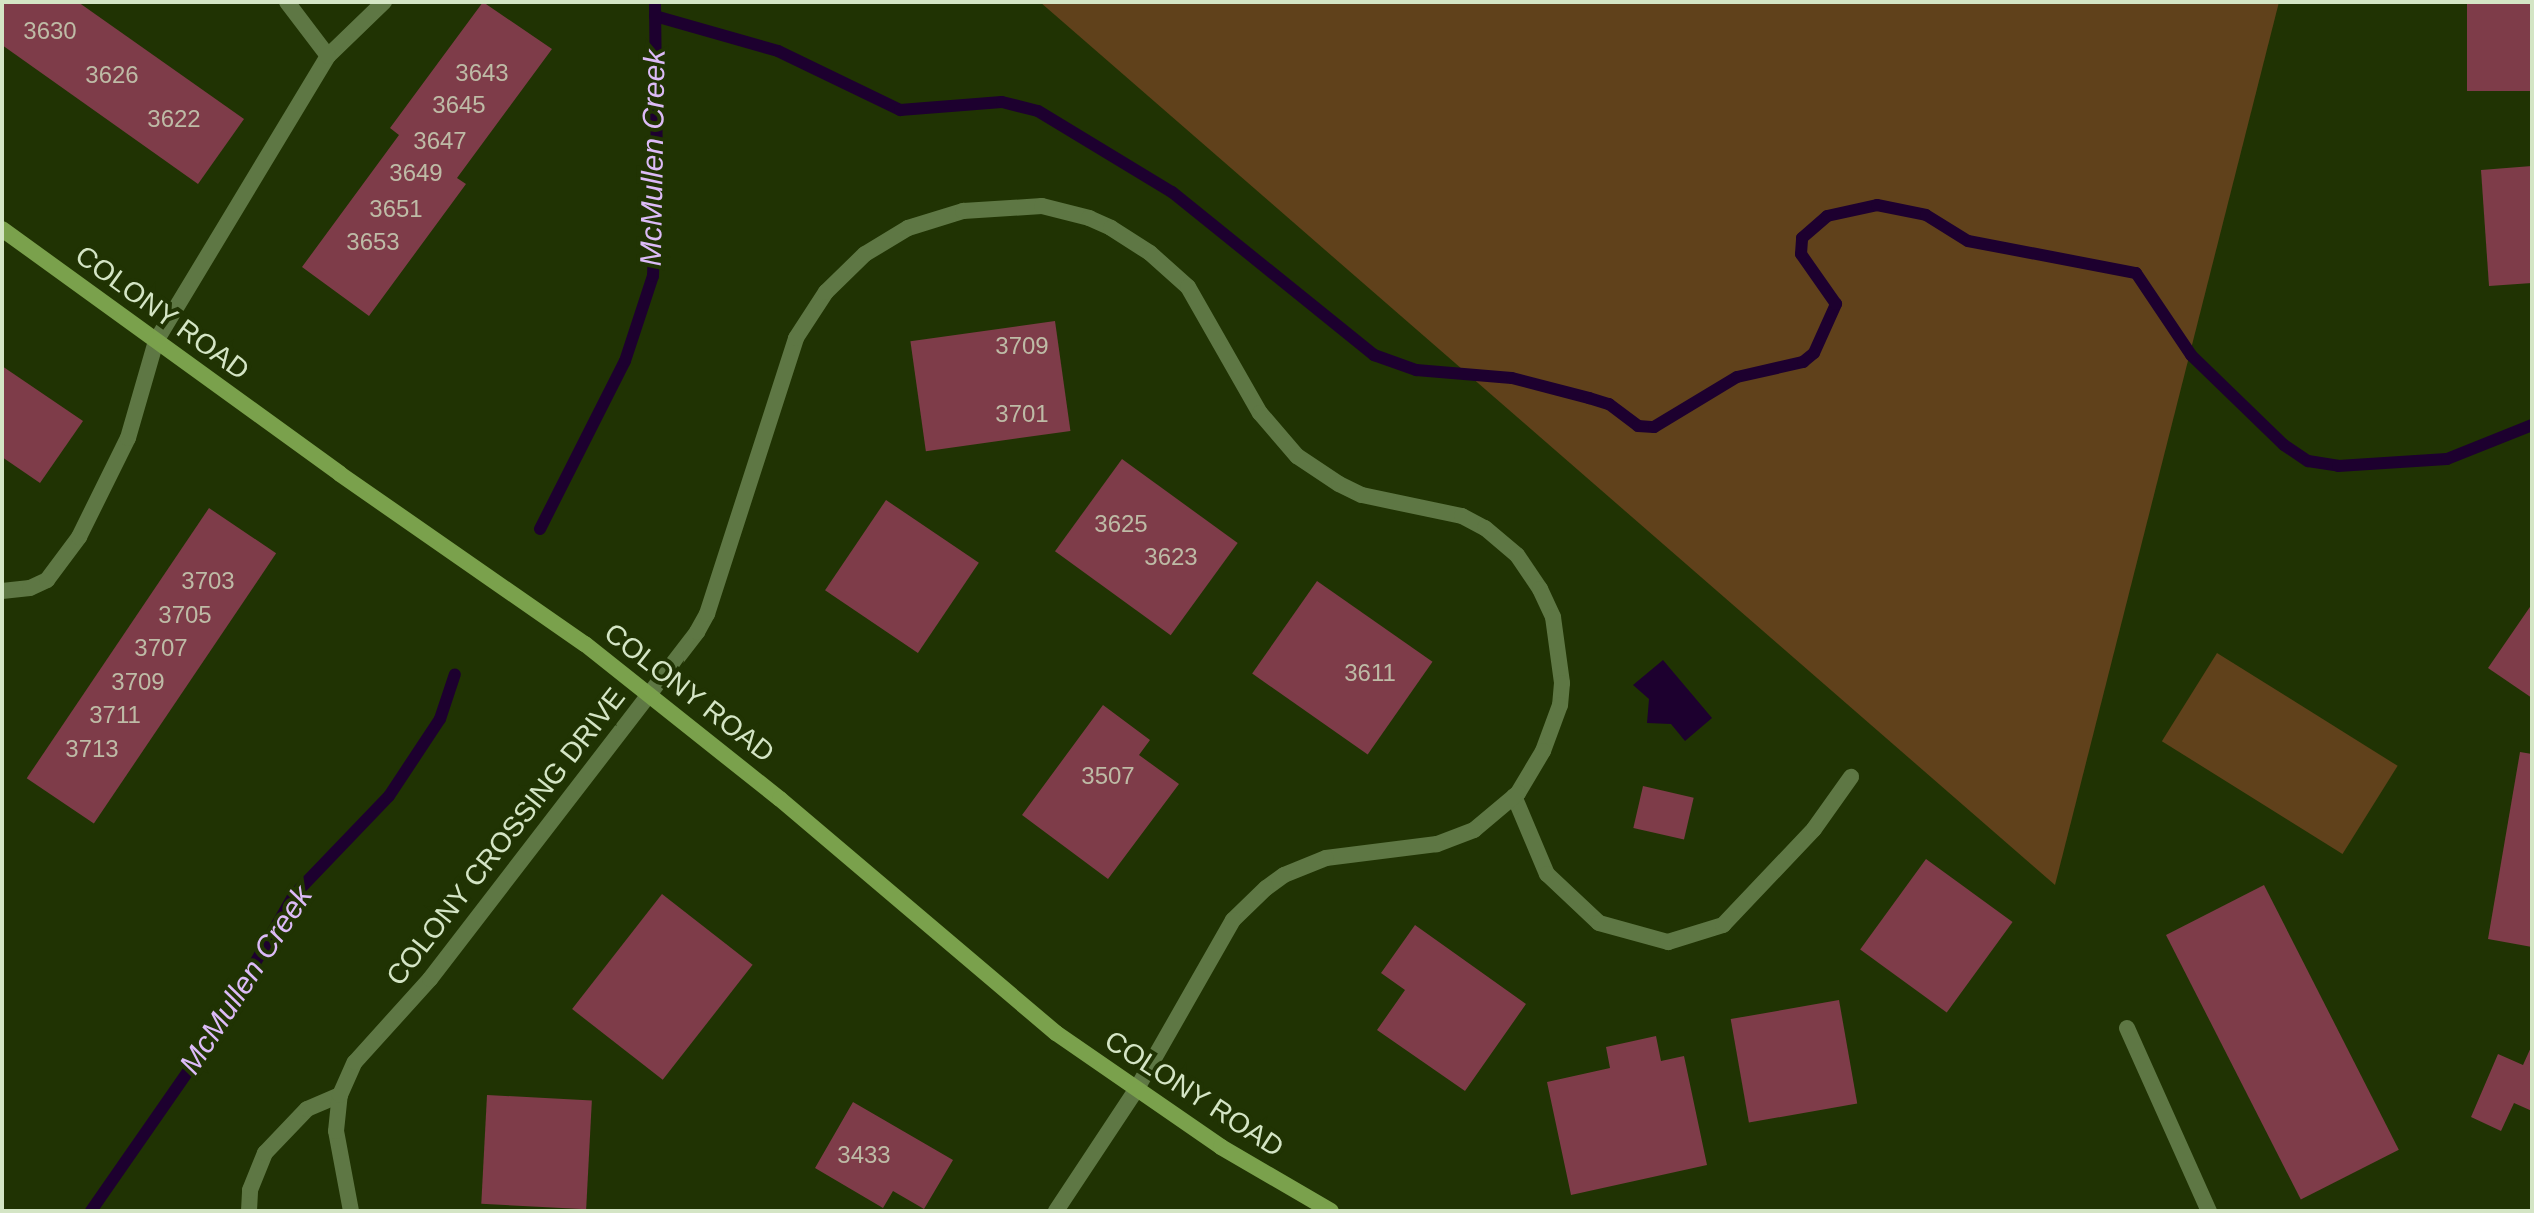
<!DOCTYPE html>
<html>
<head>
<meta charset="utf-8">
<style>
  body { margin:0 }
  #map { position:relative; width:2534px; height:1213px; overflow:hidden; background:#203303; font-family:Helvetica,sans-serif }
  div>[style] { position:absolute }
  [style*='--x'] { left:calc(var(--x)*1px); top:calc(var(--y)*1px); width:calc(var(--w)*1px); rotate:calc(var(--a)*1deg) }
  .green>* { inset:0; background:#60411b; transform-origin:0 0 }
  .water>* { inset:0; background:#1d002f }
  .stream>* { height:12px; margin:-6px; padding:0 6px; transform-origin:6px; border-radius:6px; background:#1d002f }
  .building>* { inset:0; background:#7e3c49; transform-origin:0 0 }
  .lane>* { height:16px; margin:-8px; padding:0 8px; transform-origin:8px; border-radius:8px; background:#5e7744 }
  .street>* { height:16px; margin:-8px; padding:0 8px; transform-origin:8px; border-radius:8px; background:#5e7744 }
  .secondary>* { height:16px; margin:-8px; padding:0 8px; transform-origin:8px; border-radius:8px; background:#7aa14c }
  span { translate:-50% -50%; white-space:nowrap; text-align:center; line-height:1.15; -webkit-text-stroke:8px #203303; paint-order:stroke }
  .number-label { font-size:24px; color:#bebba6 }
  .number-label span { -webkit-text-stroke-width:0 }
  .street-label { font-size:28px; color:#d4e5c5 }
  .water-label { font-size:30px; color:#dcbbf7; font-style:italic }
  .frame { position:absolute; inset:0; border:4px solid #d4e5c5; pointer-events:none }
</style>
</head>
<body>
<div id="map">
  <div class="green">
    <i style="clip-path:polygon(1040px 2px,2279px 2px,2055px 885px)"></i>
    <i style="left:2217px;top:653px;width:213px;height:104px;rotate:32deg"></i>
  </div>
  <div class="water">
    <i style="clip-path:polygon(1663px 660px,1712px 718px,1685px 741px,1671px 724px,1647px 723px,1649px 699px,1633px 685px)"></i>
  </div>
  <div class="stream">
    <i style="--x:655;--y:16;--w:128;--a:15.9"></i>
    <i style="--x:778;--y:51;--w:136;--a:25.8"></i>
    <i style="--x:900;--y:110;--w:102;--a:-4.5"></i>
    <i style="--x:1002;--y:102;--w:37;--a:14"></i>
    <i style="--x:1038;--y:111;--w:157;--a:31.2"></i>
    <i style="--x:1172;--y:192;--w:260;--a:38.9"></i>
    <i style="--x:1374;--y:355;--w:45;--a:19.7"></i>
    <i style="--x:1416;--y:370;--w:96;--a:4.8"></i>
    <i style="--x:1512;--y:378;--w:80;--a:14.6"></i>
    <i style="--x:1589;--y:398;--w:21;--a:17"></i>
    <i style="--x:1609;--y:404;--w:36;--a:37"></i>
    <i style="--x:1638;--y:426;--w:16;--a:4"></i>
    <i style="--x:1654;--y:427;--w:97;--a:-31.1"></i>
    <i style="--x:1737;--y:377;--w:68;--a:-12.8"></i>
    <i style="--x:1803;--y:362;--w:14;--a:-39"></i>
    <i style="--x:1814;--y:353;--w:54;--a:-65.8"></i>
    <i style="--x:1836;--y:304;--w:61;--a:-125"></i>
    <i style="--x:1801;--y:254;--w:16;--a:-86"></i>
    <i style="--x:1802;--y:238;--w:33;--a:-41"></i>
    <i style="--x:1827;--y:216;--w:51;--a:-12.4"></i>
    <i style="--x:1877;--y:205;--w:50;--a:11.5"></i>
    <i style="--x:1926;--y:215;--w:49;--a:31.8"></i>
    <i style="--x:1968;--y:241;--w:171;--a:10.8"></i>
    <i style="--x:2136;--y:273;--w:99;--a:56.1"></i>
    <i style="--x:2191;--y:355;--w:129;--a:44.1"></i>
    <i style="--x:2284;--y:445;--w:29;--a:34"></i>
    <i style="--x:2308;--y:461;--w:30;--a:9"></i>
    <i style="--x:2338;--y:466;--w:109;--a:-3.7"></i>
    <i style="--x:2447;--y:459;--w:92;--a:-21.8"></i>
    <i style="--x:540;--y:529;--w:188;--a:-63.2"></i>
    <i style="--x:625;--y:361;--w:89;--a:-71.8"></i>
    <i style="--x:653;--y:276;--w:107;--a:-87.9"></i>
    <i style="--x:657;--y:169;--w:167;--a:-90.7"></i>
    <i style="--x:91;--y:1211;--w:223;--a:-55.2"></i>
    <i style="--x:218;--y:1028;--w:153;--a:-60.3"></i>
    <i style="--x:294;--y:895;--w:137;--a:-46.2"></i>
    <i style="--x:389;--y:796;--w:92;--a:-56.5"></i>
    <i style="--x:440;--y:719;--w:47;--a:-71.6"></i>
  </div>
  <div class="building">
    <i style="clip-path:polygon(2px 2px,78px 2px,244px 119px,198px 184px,2px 45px)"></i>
    <i style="clip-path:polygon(483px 2px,552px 49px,457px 178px,466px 184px,369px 316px,302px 267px,399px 135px,390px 128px)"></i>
    <i style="left:2467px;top:2px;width:65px;height:89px"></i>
    <i style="clip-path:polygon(2532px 166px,2532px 283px,2489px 286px,2481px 170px)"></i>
    <i style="left:1055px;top:321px;width:111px;height:146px;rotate:82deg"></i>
    <i style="clip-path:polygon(2px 366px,83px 421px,40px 483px,2px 457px)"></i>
    <i style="left:1122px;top:459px;width:143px;height:114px;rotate:36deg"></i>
    <i style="left:886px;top:500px;width:112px;height:109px;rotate:34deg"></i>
    <i style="left:209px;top:508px;width:81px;height:326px;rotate:34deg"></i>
    <i style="left:1317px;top:581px;width:141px;height:113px;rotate:35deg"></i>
    <i style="clip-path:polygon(2532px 604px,2532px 698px,2488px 668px)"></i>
    <i style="clip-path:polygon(1103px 705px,1150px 740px,1139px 755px,1179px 784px,1108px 879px,1022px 815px)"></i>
    <i style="clip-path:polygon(2520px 752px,2532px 754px,2532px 947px,2488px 939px)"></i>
    <i style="left:1643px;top:786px;width:52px;height:43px;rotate:13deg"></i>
    <i style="left:1926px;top:859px;width:107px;height:112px;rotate:36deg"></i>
    <i style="left:2264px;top:885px;width:297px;height:110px;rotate:63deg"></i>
    <i style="left:662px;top:894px;width:115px;height:146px;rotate:38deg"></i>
    <i style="clip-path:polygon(1415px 925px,1526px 1004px,1465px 1091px,1377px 1030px,1405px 990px,1381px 973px)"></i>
    <i style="left:1839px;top:1000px;width:105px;height:110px;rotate:80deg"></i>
    <i style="clip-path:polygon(1656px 1036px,1661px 1061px,1684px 1056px,1707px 1165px,1571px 1195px,1547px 1082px,1610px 1068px,1606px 1047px)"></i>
    <i style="clip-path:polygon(2532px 1045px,2532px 1111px,2514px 1103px,2501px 1131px,2471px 1117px,2498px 1054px,2523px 1065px)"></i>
    <i style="left:487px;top:1095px;width:105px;height:109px;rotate:3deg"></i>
    <i style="clip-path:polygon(853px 1102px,953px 1160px,924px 1209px,893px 1191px,883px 1208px,815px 1168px)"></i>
  </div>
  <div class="lane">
    <i style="--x:328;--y:56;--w:78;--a:-44"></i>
    <i style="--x:2127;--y:1028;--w:201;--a:65.9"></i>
    <i style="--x:249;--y:1211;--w:21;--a:-87"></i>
    <i style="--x:250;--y:1190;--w:40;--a:-68"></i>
    <i style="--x:265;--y:1153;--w:61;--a:-46.3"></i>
    <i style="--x:307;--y:1109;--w:36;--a:-23"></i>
  </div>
  <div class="street">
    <i style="--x:2;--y:591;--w:28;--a:-6"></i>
    <i style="--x:30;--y:588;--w:19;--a:-25"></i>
    <i style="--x:47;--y:580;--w:54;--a:-53.3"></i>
    <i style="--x:79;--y:537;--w:110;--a:-63.7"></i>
    <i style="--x:128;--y:438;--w:101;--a:-73.9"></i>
    <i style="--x:156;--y:341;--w:333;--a:-58.9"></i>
    <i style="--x:328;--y:56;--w:68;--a:-127.2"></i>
    <i style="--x:1514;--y:796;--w:85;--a:67.1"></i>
    <i style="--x:1547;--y:874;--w:71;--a:43.3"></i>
    <i style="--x:1599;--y:923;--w:72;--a:15.4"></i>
    <i style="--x:1668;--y:942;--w:58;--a:-17.2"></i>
    <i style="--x:1723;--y:925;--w:132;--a:-46.5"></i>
    <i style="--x:1814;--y:829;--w:64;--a:-54.6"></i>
    <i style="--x:351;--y:1211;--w:81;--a:-100.6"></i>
    <i style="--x:336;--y:1131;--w:36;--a:-84"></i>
    <i style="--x:340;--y:1095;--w:36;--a:-66"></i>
    <i style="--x:355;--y:1062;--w:112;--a:-47.9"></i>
    <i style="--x:430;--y:979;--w:438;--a:-52.4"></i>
    <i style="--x:697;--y:632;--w:21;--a:-61"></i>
    <i style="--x:707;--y:614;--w:290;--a:-72.1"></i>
    <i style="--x:796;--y:338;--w:55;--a:-56.9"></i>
    <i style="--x:826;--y:292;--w:54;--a:-44.3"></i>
    <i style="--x:865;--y:254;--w:50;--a:-31.2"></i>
    <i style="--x:908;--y:228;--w:58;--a:-17.2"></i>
    <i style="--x:963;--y:211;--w:79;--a:-3.6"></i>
    <i style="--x:1042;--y:206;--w:49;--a:14.3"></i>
    <i style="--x:1089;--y:218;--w:24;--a:24"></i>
    <i style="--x:1111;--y:228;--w:46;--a:32.7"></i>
    <i style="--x:1150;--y:253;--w:51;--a:41.8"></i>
    <i style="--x:1188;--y:287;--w:145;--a:60.3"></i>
    <i style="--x:1260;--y:413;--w:57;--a:49.3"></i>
    <i style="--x:1297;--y:456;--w:50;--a:33.7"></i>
    <i style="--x:1339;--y:484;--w:25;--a:26"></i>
    <i style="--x:1362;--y:495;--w:102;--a:11.9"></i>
    <i style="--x:1462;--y:516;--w:26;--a:28"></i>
    <i style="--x:1485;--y:528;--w:42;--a:40.2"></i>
    <i style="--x:1517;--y:555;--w:41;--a:55.9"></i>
    <i style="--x:1540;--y:589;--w:31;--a:65"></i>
    <i style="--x:1553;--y:617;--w:67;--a:82.2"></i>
    <i style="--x:1562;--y:683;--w:22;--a:95"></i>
    <i style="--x:1560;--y:705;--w:49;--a:110.3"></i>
    <i style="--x:1543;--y:751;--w:49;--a:120.8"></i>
    <i style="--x:1518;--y:793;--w:57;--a:139.9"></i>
    <i style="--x:1474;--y:830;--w:40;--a:159"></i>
    <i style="--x:1437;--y:844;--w:112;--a:172.8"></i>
    <i style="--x:1326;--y:858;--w:45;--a:158"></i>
    <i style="--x:1284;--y:875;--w:22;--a:144"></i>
    <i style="--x:1266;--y:888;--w:46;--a:135.9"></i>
    <i style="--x:1233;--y:920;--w:196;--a:119.7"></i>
    <i style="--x:1136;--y:1090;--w:145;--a:123.5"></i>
  </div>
  <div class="secondary">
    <i style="--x:2;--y:229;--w:417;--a:35.9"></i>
    <i style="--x:340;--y:474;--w:298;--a:34.8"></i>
    <i style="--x:585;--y:644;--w:249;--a:38.5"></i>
    <i style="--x:780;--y:799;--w:362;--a:40.3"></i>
    <i style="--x:1056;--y:1033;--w:201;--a:34.6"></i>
    <i style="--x:1221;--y:1147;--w:127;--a:30.2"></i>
  </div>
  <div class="number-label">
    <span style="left:50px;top:31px">3630</span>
    <span style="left:482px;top:73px">3643</span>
    <span style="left:112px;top:75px">3626</span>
    <span style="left:459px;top:105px">3645</span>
    <span style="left:174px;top:119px">3622</span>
    <span style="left:440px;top:141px">3647</span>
    <span style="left:416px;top:173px">3649</span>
    <span style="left:396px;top:209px">3651</span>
    <span style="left:373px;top:242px">3653</span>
    <span style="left:1022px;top:346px">3709</span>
    <span style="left:1022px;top:414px">3701</span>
    <span style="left:1121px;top:524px">3625</span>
    <span style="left:1171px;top:557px">3623</span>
    <span style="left:208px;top:581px">3703</span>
    <span style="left:185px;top:615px">3705</span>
    <span style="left:161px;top:648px">3707</span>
    <span style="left:1370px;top:673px">3611</span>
    <span style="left:138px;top:682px">3709</span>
    <span style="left:115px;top:715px">3711</span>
    <span style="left:92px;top:749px">3713</span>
    <span style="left:1108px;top:776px">3507</span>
    <span style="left:864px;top:1155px">3433</span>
  </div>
  <div class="street-label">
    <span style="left:162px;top:313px;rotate:36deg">COLONY ROAD</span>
    <span style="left:689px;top:693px;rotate:38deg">COLONY ROAD</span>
    <span style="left:506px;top:837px;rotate:-52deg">COLONY CROSSING DRIVE</span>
    <span style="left:1194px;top:1094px;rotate:33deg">COLONY ROAD</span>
  </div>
  <div class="water-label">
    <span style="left:653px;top:158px;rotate:-89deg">McMullen Creek</span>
    <span style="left:246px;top:980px;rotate:-57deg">McMullen Creek</span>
  </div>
  <div class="frame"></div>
</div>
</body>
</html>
